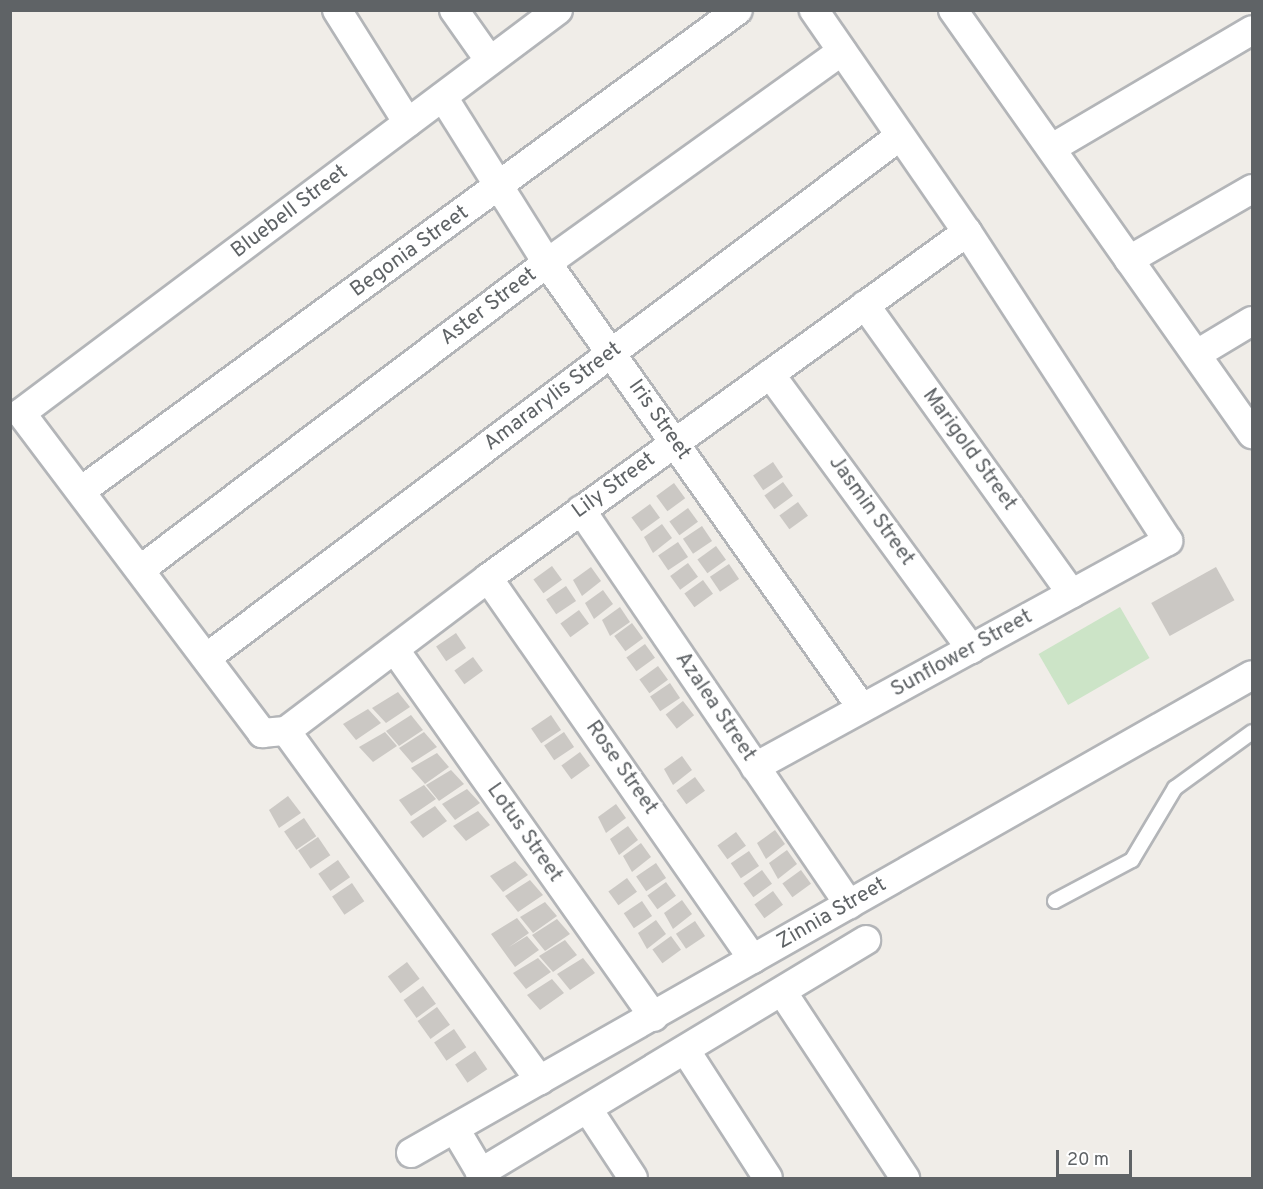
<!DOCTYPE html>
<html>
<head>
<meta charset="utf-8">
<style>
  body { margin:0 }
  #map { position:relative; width:1263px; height:1189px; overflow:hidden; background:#f0ede8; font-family:Overpass,sans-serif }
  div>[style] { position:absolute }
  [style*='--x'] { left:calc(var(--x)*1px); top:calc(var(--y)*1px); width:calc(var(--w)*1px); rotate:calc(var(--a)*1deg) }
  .green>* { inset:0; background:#cce4c7; transform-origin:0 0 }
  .building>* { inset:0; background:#cbc8c4; transform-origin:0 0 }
  .roads { filter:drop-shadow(2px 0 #b3b5b8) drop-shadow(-2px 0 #b3b5b8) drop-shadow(0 2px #b3b5b8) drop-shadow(0 -2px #b3b5b8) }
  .service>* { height:14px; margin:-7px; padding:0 7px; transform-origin:7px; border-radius:7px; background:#fff }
  .minor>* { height:28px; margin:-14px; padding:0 14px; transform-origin:14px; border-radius:14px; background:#fff }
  span { translate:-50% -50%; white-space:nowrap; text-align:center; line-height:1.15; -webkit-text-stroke:4.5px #fff; paint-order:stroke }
  .street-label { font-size:21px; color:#5f6366 }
  .frame { position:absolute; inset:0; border:12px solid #5f6366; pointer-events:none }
  .scale { position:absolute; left:1056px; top:1150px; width:76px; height:27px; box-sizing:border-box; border:3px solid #5f6366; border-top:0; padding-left:8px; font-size:18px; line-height:21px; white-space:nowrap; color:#5f6366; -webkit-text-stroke:4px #fff; paint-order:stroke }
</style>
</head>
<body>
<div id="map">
  <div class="green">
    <i style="left:1120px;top:607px;width:59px;height:94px;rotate:60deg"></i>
  </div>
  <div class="building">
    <i style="left:773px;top:462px;width:18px;height:24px;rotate:56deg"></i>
    <i style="left:783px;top:482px;width:17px;height:23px;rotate:54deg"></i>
    <i style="left:674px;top:483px;width:19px;height:22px;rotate:54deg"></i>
    <i style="left:798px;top:502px;width:17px;height:23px;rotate:54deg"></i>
    <i style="left:650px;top:504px;width:17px;height:23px;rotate:54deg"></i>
    <i style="left:688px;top:508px;width:17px;height:23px;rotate:54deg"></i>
    <i style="clip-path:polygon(662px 524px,672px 538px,653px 553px,644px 537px)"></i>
    <i style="left:702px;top:526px;width:18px;height:23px;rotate:56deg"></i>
    <i style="left:678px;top:542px;width:18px;height:24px;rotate:56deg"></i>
    <i style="left:716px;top:546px;width:17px;height:23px;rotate:54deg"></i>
    <i style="left:688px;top:563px;width:17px;height:22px;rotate:54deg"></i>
    <i style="left:729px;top:564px;width:18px;height:23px;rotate:56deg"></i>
    <i style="left:552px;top:566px;width:17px;height:23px;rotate:54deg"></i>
    <i style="clip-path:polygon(591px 567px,601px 581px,582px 596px,573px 580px)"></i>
    <i style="left:1216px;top:567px;width:38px;height:74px;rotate:61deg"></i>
    <i style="left:703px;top:580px;width:17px;height:23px;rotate:54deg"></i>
    <i style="left:566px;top:586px;width:18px;height:24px;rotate:56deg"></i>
    <i style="clip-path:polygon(603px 590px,613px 604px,594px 619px,585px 603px)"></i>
    <i style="clip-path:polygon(620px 607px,630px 622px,610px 636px,602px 620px)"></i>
    <i style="left:579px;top:610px;width:17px;height:23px;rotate:54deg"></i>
    <i style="left:632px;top:623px;width:19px;height:22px;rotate:54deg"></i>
    <i style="left:456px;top:633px;width:18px;height:24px;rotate:56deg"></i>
    <i style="left:645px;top:644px;width:17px;height:23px;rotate:54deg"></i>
    <i style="left:473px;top:657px;width:17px;height:23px;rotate:54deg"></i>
    <i style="left:658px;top:666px;width:17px;height:23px;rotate:54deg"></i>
    <i style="left:670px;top:683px;width:18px;height:24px;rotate:56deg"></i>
    <i style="clip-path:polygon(398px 692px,410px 707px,386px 723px,372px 708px)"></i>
    <i style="left:683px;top:701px;width:18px;height:22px;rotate:52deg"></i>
    <i style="clip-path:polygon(368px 709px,381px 723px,356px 740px,343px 724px)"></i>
    <i style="clip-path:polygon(411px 715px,423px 730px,399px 746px,386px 731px)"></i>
    <i style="left:551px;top:715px;width:18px;height:24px;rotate:56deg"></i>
    <i style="clip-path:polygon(385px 732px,397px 746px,373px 762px,359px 747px)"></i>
    <i style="clip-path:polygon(424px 732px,437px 747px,412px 763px,399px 748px)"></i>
    <i style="left:564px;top:732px;width:18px;height:24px;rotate:56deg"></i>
    <i style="left:580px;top:752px;width:17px;height:23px;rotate:54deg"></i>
    <i style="clip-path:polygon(437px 753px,449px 767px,425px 784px,411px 768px)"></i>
    <i style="clip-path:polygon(682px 756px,692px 770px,673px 785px,664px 769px)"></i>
    <i style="clip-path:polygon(451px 770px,464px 784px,439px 801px,426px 785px)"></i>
    <i style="left:695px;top:777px;width:17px;height:23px;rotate:54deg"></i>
    <i style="clip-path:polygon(424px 785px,436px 799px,411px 816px,399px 800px)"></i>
    <i style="clip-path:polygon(467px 789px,480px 803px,455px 820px,442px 804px)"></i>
    <i style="clip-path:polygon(288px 796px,301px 813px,279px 828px,269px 810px)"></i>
    <i style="clip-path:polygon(616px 804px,626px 818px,606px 833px,598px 817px)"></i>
    <i style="clip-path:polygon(435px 806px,447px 821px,423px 838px,410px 822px)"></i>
    <i style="clip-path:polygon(478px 811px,490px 825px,466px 841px,453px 826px)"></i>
    <i style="left:304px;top:818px;width:22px;height:24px;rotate:56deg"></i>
    <i style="clip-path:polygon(628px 826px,638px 840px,619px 855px,610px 839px)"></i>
    <i style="clip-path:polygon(775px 830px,785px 844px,766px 859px,757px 843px)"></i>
    <i style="left:736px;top:832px;width:17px;height:23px;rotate:54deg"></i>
    <i style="left:318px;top:837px;width:22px;height:24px;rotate:56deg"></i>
    <i style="clip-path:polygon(641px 843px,651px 857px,632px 872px,623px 856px)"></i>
    <i style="clip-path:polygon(787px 850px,797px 864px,778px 879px,769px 863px)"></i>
    <i style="left:749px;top:851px;width:18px;height:22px;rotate:56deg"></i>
    <i style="left:338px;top:860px;width:21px;height:24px;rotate:55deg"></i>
    <i style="clip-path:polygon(515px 861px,528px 875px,503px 892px,490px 876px)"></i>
    <i style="left:656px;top:863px;width:18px;height:24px;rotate:56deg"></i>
    <i style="left:762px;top:870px;width:17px;height:23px;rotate:54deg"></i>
    <i style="left:801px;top:870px;width:17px;height:23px;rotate:54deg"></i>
    <i style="left:627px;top:878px;width:17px;height:23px;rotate:54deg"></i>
    <i style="clip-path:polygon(530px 880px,543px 895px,518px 912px,505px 896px)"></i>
    <i style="left:666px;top:882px;width:17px;height:23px;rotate:54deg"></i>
    <i style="left:352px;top:883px;width:22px;height:24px;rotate:56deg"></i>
    <i style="left:773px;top:891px;width:17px;height:23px;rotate:54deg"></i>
    <i style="clip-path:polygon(682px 900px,692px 914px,673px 929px,664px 913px)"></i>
    <i style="left:642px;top:901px;width:18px;height:22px;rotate:56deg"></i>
    <i style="clip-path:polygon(545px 902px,557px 916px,533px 933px,520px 917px)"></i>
    <i style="clip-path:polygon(517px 918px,529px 933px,509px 947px,527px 936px,539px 950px,515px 967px,491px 934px)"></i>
    <i style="clip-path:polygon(557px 919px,570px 934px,545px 951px,532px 935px)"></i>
    <i style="clip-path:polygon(656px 920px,666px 934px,647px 949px,638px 933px)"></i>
    <i style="left:695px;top:921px;width:18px;height:23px;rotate:56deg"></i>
    <i style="left:671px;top:936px;width:17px;height:23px;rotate:54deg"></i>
    <i style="clip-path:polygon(565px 940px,577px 955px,553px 972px,539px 956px)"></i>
    <i style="clip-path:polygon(538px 958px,551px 972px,526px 989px,513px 973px)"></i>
    <i style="clip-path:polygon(583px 958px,595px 973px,570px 990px,557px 974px)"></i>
    <i style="left:407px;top:962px;width:21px;height:24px;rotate:53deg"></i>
    <i style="clip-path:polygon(552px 979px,564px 993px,540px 1010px,527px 995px)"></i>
    <i style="left:423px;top:986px;width:22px;height:24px;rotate:54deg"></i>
    <i style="left:437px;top:1007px;width:22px;height:24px;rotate:54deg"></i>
    <i style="left:454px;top:1029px;width:22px;height:24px;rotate:56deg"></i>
    <i style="left:475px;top:1051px;width:22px;height:24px;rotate:56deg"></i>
  </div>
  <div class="roads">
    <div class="service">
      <i style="--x:1055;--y:901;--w:87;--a:-28"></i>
      <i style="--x:1132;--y:860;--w:84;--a:-59.2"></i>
      <i style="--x:1175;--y:788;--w:95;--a:-36"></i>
    </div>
    <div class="minor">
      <i style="--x:337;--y:10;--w:133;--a:57.9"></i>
      <i style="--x:454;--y:10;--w:62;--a:54.8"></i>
      <i style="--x:558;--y:10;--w:671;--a:143.11"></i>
      <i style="--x:21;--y:413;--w:401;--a:53"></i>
      <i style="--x:262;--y:733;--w:24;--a:-5"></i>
      <i style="--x:286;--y:731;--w:253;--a:-37.1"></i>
      <i style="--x:488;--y:578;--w:591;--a:-35.84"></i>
      <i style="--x:953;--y:10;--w:519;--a:54.81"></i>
      <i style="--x:443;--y:97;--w:196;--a:57.9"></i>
      <i style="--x:547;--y:263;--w:545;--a:54.71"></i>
      <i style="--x:1052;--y:148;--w:232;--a:-30.5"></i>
      <i style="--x:1129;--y:260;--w:142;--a:-30"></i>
      <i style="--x:865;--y:305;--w:355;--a:54.4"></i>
      <i style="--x:1197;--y:354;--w:64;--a:-31"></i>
      <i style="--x:770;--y:374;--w:341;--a:53.8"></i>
      <i style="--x:81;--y:491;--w:814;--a:-36.21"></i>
      <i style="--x:581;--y:510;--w:477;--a:55.8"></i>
      <i style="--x:141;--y:569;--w:508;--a:-37.01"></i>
      <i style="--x:547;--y:263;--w:363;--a:-35.7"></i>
      <i style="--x:488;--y:578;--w:464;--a:55.2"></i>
      <i style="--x:395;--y:650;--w:449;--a:54.8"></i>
      <i style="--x:206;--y:658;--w:868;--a:-36.95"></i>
      <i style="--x:286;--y:731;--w:432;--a:54"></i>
      <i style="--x:755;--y:767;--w:471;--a:-28.7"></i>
      <i style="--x:1168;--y:541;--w:369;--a:-123"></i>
      <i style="--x:967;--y:232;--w:270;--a:-124.6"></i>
      <i style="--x:783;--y:993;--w:222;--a:56.6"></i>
      <i style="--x:686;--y:1051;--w:151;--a:57.2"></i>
      <i style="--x:589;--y:1111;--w:80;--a:56.7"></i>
      <i style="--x:455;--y:1129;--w:57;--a:59.4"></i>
      <i style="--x:411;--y:1153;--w:967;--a:-29.61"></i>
      <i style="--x:480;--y:1173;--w:451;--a:-31.1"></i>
    </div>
  </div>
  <div class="street-label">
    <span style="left:290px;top:212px;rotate:-37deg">Bluebell Street</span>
    <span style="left:410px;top:252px;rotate:-36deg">Begonia Street</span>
    <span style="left:489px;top:307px;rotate:-37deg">Aster Street</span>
    <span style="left:553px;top:397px;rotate:-37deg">Amararylis Street</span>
    <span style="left:659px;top:420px;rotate:55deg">Iris Street</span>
    <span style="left:969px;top:450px;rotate:54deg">Marigold Street</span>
    <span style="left:614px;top:486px;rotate:-36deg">Lily Street</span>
    <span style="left:871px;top:511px;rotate:54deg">Jasmin Street</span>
    <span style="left:962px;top:654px;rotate:-29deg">Sunflower Street</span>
    <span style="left:715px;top:707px;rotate:56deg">Azalea Street</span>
    <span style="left:621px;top:768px;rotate:55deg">Rose Street</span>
    <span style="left:524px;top:833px;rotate:55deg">Lotus Street</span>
    <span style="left:832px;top:914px;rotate:-30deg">Zinnia Street</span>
  </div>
  <div class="frame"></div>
  <div class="scale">20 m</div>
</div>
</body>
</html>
